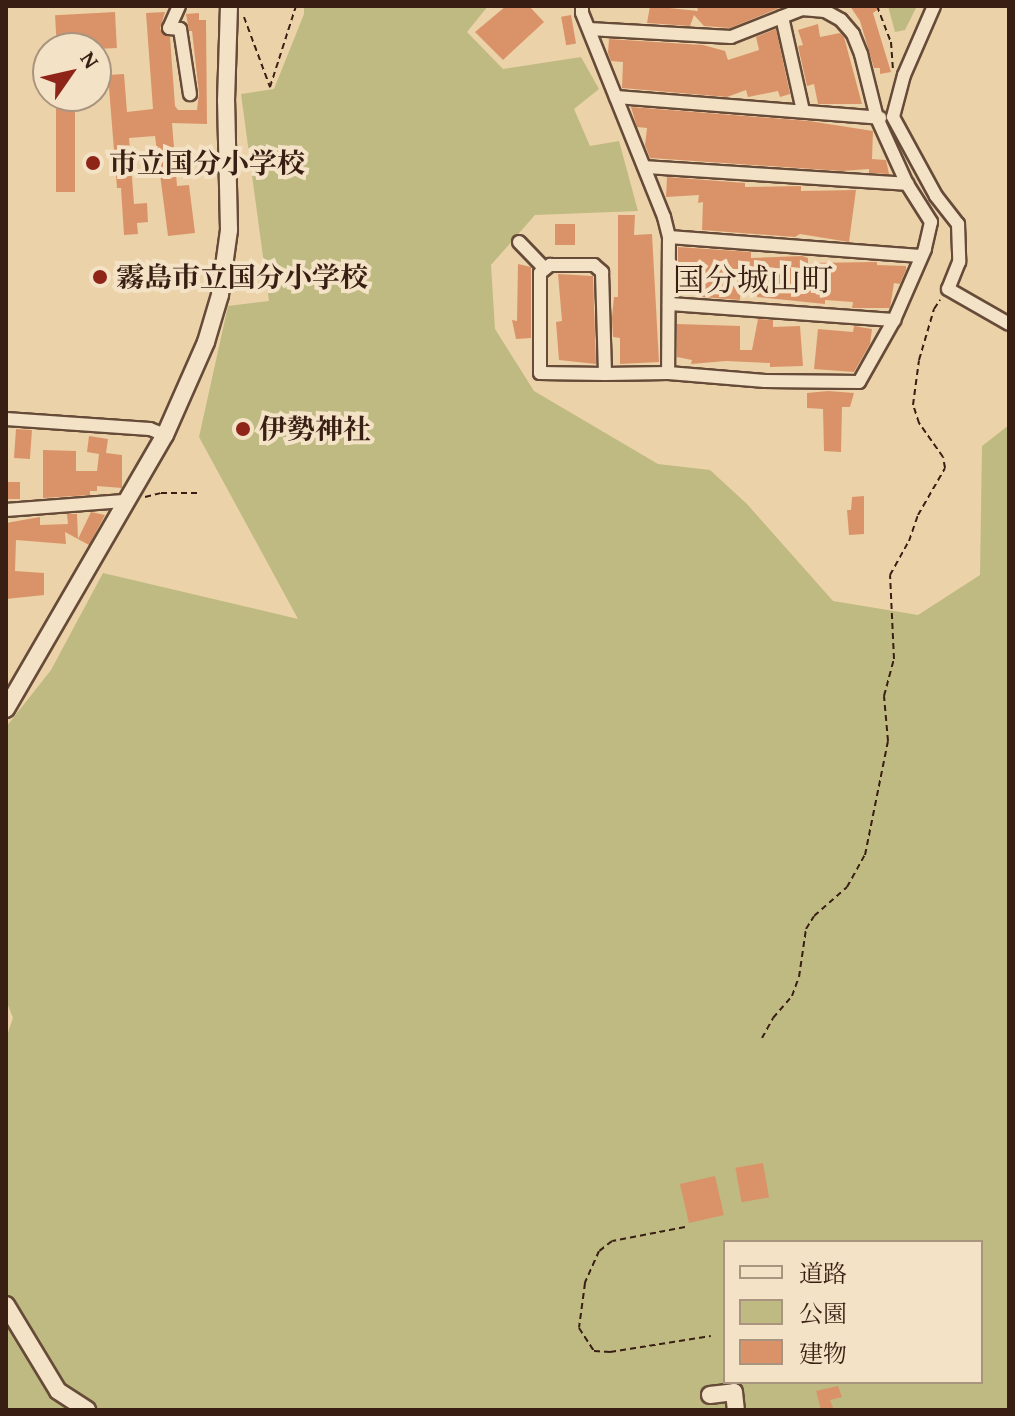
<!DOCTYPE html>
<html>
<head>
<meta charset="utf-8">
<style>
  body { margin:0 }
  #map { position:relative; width:1015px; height:1416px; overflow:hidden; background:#ecd2a8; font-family:"Gentium Book Plus","Noto Serif JP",serif }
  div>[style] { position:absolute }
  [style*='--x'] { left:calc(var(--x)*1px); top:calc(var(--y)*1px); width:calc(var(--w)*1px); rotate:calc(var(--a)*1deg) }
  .green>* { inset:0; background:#bfba82 }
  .building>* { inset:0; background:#da9369; transform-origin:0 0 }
  .path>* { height:2px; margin-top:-1px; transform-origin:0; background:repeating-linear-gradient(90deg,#391e14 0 6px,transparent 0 10px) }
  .roads { filter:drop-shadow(2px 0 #664b39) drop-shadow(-2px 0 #664b39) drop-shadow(0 2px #664b39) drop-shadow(0 -2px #664b39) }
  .minor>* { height:12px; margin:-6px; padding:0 6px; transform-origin:6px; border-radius:6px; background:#f3e2c6 }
  .tertiary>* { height:16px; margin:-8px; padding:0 8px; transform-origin:8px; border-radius:8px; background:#f3e2c6 }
  .dots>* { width:22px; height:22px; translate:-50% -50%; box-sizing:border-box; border:4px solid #f3e2c6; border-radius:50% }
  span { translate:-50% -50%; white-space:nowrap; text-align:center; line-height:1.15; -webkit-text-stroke:8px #f3e2c6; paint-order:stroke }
  .poi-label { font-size:28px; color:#391e14; font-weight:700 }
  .left { translate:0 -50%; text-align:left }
  .quarter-label { font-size:32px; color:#391e14 }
  .frame { position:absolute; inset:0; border:8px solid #391e14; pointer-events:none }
  .legend { position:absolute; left:723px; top:1240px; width:260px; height:144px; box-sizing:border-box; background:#f3e2c6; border:2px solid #a9947f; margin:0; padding:10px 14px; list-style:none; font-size:24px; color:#391e14 }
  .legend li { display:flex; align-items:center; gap:16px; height:40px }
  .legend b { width:40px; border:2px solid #a9947f }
  .north { position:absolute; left:32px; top:32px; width:80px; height:80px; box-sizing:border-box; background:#f3e2c6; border:2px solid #a9947f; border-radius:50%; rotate:56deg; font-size:22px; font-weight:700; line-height:32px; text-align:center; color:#391e14 }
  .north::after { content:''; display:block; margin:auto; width:28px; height:36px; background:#8f2418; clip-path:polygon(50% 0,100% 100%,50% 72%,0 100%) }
</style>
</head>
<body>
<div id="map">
  <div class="green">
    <i style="clip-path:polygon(evenodd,304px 6px,488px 6px,467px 32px,503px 69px,581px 57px,599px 89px,574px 109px,590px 146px,619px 141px,638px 211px,535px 215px,491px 265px,495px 329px,534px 391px,658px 464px,710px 470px,747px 504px,833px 601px,918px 615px,980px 575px,982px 446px,1009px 425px,1009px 1410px,6px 1410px,6px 1038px,13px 1018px,6px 1000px,6px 727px,51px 670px,103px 573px,298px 619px,199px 437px,228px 306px,269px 301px,241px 94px,274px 89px,304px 14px,304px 6px,725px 1242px,981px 1242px,981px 1382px,725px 1382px,725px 1242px)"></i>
    <i style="clip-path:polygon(888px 6px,917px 6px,905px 30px,895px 32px)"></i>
  </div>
  <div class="building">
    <i style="clip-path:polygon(506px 6px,529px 6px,544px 22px,503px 60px,475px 32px)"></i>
    <i style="clip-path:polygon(650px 6px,698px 11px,697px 6px,784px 6px,730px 28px,704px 26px,694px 15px,690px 26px,647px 23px)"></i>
    <i style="clip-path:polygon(850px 6px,883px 6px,873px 13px,891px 72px,880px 74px,880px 68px,874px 68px,860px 21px)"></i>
    <i style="left:115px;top:12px;width:36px;height:60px;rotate:87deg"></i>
    <i style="clip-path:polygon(165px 12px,160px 29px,170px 37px,175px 106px,178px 110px,197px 110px,199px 93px,192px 31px,189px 31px,186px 14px,199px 13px,199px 20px,206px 20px,207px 124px,172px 123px,177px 186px,189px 185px,195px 233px,168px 236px,155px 136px,129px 138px,134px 204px,147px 203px,148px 222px,137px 223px,138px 234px,124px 235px,121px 188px,117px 188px,108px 75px,124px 74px,127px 112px,153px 109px,146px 13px)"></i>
    <i style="left:571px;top:15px;width:29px;height:10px;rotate:80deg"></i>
    <i style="clip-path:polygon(818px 24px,820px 37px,840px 33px,844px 37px,862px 104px,818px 104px,814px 84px,807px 86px,798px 46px,803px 45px,798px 30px)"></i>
    <i style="clip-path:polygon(776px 29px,790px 94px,780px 97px,778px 91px,748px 97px,746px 90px,727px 97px,622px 88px,623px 62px,611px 61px,608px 53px,609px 39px,703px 45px,725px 51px,728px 60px,759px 50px,756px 37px)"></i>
    <i style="left:56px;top:96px;width:19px;height:96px"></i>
    <i style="clip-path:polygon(631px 107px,809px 121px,873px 131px,872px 159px,886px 160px,889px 174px,869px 173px,869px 169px,842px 171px,650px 158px,645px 145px,647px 128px,637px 127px)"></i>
    <i style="clip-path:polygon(667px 177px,745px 183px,745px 187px,801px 186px,801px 191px,856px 190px,849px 242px,800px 234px,795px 237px,702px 230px,703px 202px,698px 203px,699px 195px,666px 197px)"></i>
    <i style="clip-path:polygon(618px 215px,635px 215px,634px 235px,652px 234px,659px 362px,620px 364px,620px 338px,613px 337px,612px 318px,614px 297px,618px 297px)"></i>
    <i style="left:575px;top:224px;width:21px;height:20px;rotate:90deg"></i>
    <i style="clip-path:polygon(678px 247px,751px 252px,751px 258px,802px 256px,808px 258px,808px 263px,877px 262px,877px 265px,906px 266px,906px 270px,900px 284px,894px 283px,890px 308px,852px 308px,853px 302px,825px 300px,825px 304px,757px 297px,760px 274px,741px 272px,740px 300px,702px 297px,703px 271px,678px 265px)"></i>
    <i style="clip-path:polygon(518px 264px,531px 267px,531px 338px,516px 339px,512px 320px,517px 321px)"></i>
    <i style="clip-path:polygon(558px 274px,593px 276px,596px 364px,559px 360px,556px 322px,562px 321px)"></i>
    <i style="clip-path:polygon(758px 319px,773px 320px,773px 327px,800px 326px,803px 366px,770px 367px,770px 363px,726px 361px,691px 364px,692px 360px,677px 357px,677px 324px,740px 326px,740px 350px,752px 350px)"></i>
    <i style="clip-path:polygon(854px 326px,872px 329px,870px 344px,854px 372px,814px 369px,818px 329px,853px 332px)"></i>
    <i style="clip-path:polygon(828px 391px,854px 393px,850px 407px,842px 407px,841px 452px,824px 451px,823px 409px,807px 408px,807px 393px)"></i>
    <i style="left:16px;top:429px;width:16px;height:29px;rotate:4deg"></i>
    <i style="clip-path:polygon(89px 436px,108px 439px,106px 453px,122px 455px,122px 488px,97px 486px,97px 491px,90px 491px,90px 495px,43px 498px,43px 450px,76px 451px,76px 471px,97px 471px,99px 454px,87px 452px)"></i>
    <i style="left:6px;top:482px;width:14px;height:17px"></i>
    <i style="clip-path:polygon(864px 496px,864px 534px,849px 535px,847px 510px,851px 510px,852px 497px)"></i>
    <i style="clip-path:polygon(91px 512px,105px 515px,89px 545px,65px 532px,66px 544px,16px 540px,15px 571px,44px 573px,44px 595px,6px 599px,6px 523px,40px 517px,40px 525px,68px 524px,67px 514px,77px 514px,78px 539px)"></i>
    <i style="left:763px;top:1163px;width:35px;height:28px;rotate:80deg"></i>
    <i style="left:715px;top:1176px;width:40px;height:36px;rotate:77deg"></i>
    <i style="clip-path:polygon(838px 1386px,842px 1397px,830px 1400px,834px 1410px,821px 1410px,816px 1391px)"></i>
  </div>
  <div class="path">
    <i style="--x:877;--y:6;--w:39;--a:69"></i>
    <i style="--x:891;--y:42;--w:28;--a:86"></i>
    <i style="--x:244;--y:17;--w:75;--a:69.6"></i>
    <i style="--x:270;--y:87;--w:85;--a:-72.2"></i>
    <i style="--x:145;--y:497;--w:16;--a:-14"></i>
    <i style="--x:161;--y:493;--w:38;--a:0"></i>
    <i style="--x:762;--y:1038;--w:23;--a:-61"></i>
    <i style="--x:773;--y:1018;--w:29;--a:-49"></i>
    <i style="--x:792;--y:996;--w:20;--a:-70"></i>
    <i style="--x:799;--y:977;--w:49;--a:-81.7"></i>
    <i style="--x:806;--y:929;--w:15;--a:-58"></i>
    <i style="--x:814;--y:916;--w:44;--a:-41.3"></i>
    <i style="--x:847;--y:887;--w:37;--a:-61"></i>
    <i style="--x:865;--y:855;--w:116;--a:-78.6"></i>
    <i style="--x:888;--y:741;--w:45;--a:-95.1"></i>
    <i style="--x:884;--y:696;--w:38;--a:-75"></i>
    <i style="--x:894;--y:659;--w:84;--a:-92.7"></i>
    <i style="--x:890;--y:575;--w:39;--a:-61"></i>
    <i style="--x:909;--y:541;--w:28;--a:-71"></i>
    <i style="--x:918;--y:515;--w:54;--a:-60.1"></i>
    <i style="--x:945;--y:468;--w:11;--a:-100"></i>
    <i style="--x:943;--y:457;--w:42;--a:-125.2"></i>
    <i style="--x:919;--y:423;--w:19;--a:-108"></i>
    <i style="--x:913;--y:405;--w:45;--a:-82.4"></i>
    <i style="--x:919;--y:360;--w:53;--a:-73.6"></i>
    <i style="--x:934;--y:309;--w:11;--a:-56"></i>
    <i style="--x:685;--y:1227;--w:74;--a:169.1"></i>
    <i style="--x:612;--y:1241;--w:16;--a:142"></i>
    <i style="--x:599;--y:1251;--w:35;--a:114"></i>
    <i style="--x:585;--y:1283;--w:45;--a:97.6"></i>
    <i style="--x:579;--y:1328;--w:27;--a:57"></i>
    <i style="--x:594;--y:1351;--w:16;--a:4"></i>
    <i style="--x:610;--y:1352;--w:102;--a:-9"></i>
  </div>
  <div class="roads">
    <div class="minor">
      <i style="--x:179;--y:6;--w:24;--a:114"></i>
      <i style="--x:169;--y:28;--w:11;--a:5"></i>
      <i style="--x:180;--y:29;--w:66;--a:81.3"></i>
      <i style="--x:582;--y:6;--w:7;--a:90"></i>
      <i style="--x:582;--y:13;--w:220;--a:68.1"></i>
      <i style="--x:664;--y:217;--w:21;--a:76"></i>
      <i style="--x:669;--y:237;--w:136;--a:90.4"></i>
      <i style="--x:934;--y:6;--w:75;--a:113.5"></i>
      <i style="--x:904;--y:75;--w:43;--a:104.7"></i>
      <i style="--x:893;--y:117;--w:90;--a:61.4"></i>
      <i style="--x:936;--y:196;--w:36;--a:52"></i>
      <i style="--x:958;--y:224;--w:38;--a:88"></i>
      <i style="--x:959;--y:262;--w:29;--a:112"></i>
      <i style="--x:948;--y:289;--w:70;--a:29.8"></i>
      <i style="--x:782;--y:17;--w:96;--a:77.4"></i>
      <i style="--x:589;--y:29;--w:142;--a:3.2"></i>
      <i style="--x:731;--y:37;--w:76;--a:-21.5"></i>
      <i style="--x:802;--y:9;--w:23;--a:5"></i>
      <i style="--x:825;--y:11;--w:18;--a:29"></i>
      <i style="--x:841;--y:20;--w:18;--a:49"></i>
      <i style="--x:853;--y:34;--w:22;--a:68"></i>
      <i style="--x:861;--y:54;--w:66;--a:76"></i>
      <i style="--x:877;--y:118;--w:72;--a:65.6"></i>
      <i style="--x:907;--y:184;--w:45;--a:57.7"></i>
      <i style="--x:931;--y:222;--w:28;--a:103"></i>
      <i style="--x:925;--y:249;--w:77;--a:113.6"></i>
      <i style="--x:894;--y:320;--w:71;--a:119.4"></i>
      <i style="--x:859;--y:382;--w:94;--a:-179.4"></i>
      <i style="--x:765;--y:381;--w:97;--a:-175.3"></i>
      <i style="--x:668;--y:373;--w:63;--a:179.1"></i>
      <i style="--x:616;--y:97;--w:265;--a:4.5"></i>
      <i style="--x:645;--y:167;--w:263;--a:3.7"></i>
      <i style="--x:669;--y:237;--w:252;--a:4.3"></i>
      <i style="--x:519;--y:242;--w:37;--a:46"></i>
      <i style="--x:550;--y:265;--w:44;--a:0"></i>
      <i style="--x:594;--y:265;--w:11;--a:41"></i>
      <i style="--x:602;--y:272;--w:102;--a:88.3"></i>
      <i style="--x:605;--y:374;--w:65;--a:-179.1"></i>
      <i style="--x:540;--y:373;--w:100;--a:-90"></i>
      <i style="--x:540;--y:273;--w:13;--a:-39"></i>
      <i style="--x:669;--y:304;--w:226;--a:4.1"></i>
      <i style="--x:6;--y:419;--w:144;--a:4"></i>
      <i style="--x:150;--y:429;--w:16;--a:22"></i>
      <i style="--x:6;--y:510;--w:118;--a:-4.4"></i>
    </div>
    <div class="tertiary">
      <i style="--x:6;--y:709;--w:317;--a:-59.9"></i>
      <i style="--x:165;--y:435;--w:102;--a:-66.2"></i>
      <i style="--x:206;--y:342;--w:49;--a:-73.4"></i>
      <i style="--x:220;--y:295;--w:66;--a:-82.1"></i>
      <i style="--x:229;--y:230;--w:129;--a:-91.3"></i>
      <i style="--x:226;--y:101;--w:95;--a:-88.2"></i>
      <i style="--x:6;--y:1305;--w:100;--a:58.8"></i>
      <i style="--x:58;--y:1391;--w:35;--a:33"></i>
      <i style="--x:710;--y:1395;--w:24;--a:-7"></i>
      <i style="--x:734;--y:1392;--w:18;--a:84"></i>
    </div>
  </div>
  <div class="dots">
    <i style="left:93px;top:163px;background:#8f2418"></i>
    <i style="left:100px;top:277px;background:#8f2418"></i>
    <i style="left:243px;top:429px;background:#8f2418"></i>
  </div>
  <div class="poi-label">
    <span class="left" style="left:109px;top:163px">市立国分小学校</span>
    <span class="left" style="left:116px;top:277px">霧島市立国分小学校</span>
    <span class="left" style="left:259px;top:429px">伊勢神社</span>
  </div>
  <div class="quarter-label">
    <span style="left:753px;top:280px">国分城山町</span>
  </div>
  <div class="frame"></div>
  <ul class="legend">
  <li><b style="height:10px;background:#f3e2c6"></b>道路</li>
  <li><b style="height:22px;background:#bfba82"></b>公園</li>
  <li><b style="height:22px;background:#da9369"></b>建物</li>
  </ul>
  <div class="north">N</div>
</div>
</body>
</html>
